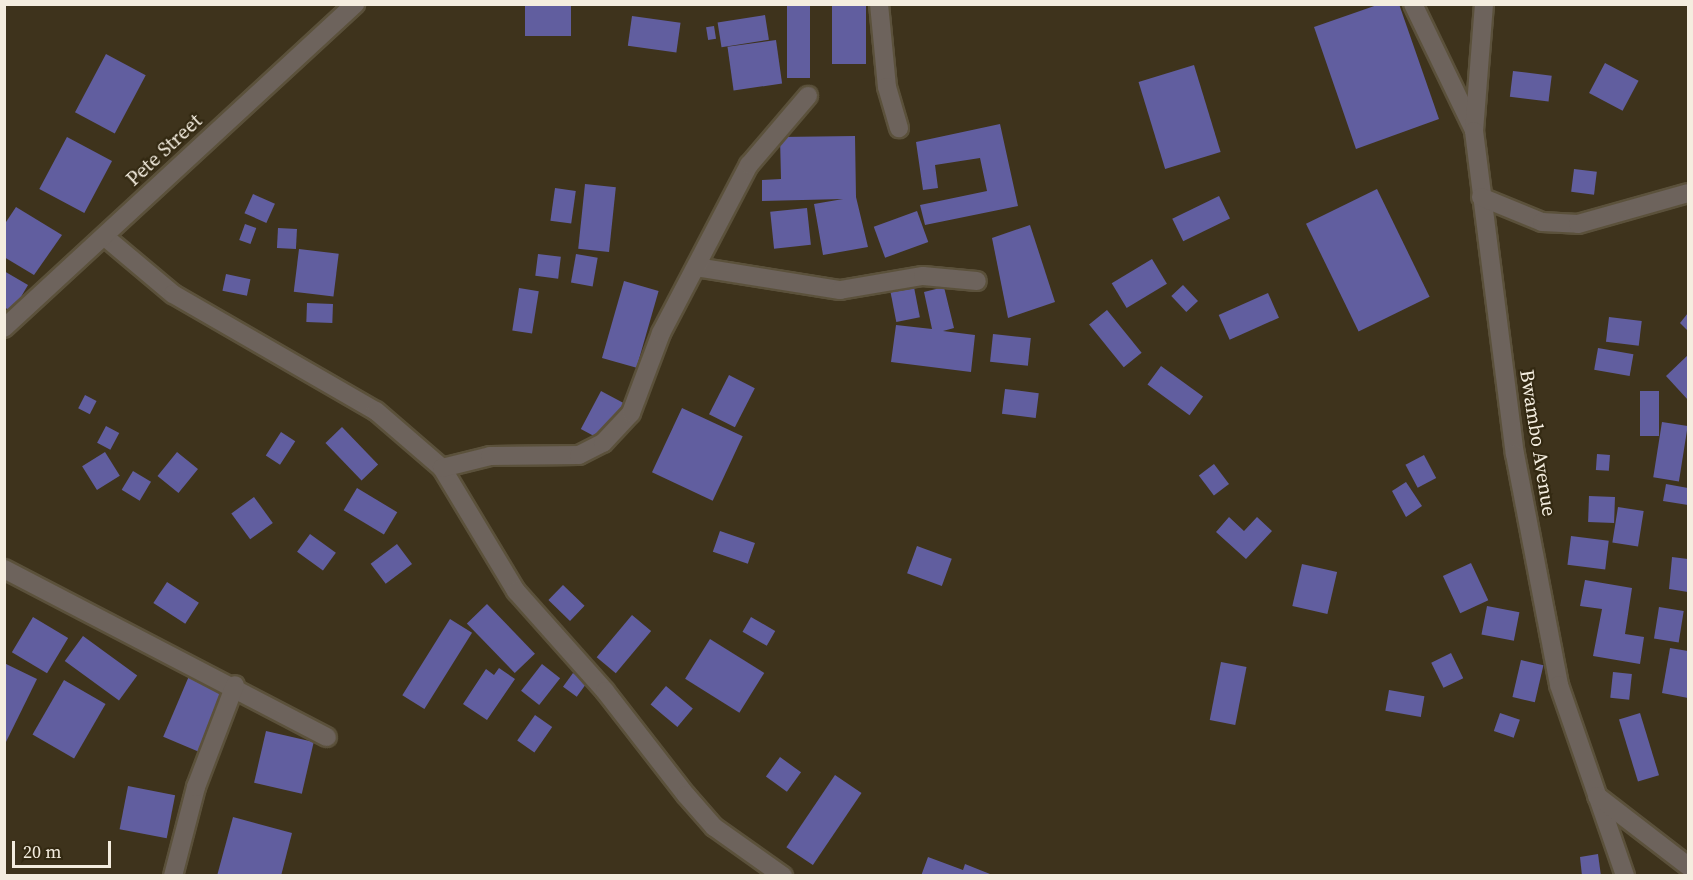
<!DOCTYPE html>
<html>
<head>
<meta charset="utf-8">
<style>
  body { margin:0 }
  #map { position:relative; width:1693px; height:880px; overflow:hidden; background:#3e331c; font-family:"Source Serif 4",serif }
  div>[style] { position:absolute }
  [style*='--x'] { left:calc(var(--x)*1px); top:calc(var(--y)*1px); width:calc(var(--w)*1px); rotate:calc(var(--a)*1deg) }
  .building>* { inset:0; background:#615e9f; transform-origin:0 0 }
  .roads { filter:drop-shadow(2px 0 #5b513b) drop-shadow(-2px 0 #5b513b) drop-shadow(0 2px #5b513b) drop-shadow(0 -2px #5b513b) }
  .street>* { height:18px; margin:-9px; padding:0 9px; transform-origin:9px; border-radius:9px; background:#6d635c }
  span { translate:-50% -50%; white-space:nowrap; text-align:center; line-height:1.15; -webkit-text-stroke:4.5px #332912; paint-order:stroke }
  .street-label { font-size:20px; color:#f4eddf }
  .frame { position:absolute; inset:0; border:6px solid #f4eddf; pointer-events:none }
  .scale { position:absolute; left:12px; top:841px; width:99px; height:27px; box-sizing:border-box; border:3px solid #f4eddf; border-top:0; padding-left:8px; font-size:18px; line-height:21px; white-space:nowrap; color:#f4eddf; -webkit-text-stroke:4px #332912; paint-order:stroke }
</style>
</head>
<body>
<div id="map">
  <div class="building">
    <i style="left:525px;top:4px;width:46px;height:32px"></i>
    <i style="left:787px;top:4px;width:23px;height:74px"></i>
    <i style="left:832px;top:4px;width:34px;height:60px"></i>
    <i style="clip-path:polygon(1380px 4px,1399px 4px,1439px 119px,1356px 149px,1314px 27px)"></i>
    <i style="left:765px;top:15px;width:25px;height:48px;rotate:81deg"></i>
    <i style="left:632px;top:16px;width:49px;height:30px;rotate:8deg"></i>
    <i style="left:714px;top:26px;width:13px;height:8px;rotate:81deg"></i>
    <i style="left:776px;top:40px;width:44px;height:49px;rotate:82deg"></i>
    <i style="left:106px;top:54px;width:45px;height:66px;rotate:28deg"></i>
    <i style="left:1605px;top:63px;width:38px;height:34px;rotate:28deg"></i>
    <i style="left:1194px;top:65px;width:91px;height:58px;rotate:73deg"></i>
    <i style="left:1513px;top:71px;width:39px;height:26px;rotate:7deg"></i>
    <i style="clip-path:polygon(1000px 124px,1018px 206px,925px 225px,920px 205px,987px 191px,980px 158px,935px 165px,938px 188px,923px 190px,916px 142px)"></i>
    <i style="clip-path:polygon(855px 136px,856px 197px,868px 247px,823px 255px,814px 204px,843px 199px,762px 201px,762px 180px,781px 179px,780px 137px)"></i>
    <i style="left:67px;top:137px;width:51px;height:59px;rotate:28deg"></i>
    <i style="left:1574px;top:169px;width:23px;height:23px;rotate:7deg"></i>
    <i style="left:585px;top:184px;width:31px;height:65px;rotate:6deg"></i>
    <i style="left:555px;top:188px;width:21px;height:33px;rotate:8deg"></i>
    <i style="left:1377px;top:189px;width:120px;height:79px;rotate:64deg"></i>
    <i style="left:253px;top:194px;width:24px;height:21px;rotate:24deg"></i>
    <i style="left:1219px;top:196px;width:25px;height:52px;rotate:64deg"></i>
    <i style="clip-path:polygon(16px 207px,62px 235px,34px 275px,4px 257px,4px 225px)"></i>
    <i style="left:807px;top:208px;width:37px;height:37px;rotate:84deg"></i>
    <i style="left:917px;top:211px;width:33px;height:46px;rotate:70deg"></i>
    <i style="left:245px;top:224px;width:12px;height:17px;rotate:20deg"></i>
    <i style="clip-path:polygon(1030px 225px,1055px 302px,1008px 318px,992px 238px)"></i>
    <i style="left:278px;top:228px;width:19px;height:20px;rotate:3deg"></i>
    <i style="left:299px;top:249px;width:40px;height:43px;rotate:7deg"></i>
    <i style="left:538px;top:254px;width:23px;height:22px;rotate:7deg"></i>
    <i style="left:576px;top:254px;width:22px;height:29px;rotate:10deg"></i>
    <i style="left:1152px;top:259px;width:29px;height:47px;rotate:59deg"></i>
    <i style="clip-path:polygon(4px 271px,28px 285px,12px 312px,4px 307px)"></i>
    <i style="left:226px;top:274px;width:25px;height:17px;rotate:12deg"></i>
    <i style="left:624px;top:281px;width:36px;height:80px;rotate:16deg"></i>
    <i style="left:913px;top:282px;width:36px;height:24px;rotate:79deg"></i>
    <i style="left:1183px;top:285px;width:22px;height:16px;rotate:47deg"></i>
    <i style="clip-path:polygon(944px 287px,954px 328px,943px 331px,975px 335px,971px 372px,891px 362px,896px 325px,932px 329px,924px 292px)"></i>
    <i style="left:519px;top:288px;width:20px;height:43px;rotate:9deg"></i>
    <i style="left:1268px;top:293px;width:27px;height:54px;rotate:66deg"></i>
    <i style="left:307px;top:303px;width:26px;height:19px;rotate:2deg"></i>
    <i style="left:1107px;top:310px;width:55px;height:23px;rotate:51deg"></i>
    <i style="clip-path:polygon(1688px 313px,1688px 331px,1680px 323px)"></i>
    <i style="left:1609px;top:317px;width:33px;height:25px;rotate:7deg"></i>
    <i style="left:993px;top:334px;width:38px;height:28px;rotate:6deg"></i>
    <i style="left:1598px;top:348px;width:36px;height:22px;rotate:10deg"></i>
    <i style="clip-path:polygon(1688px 355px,1688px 400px,1666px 376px)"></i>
    <i style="left:1161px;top:366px;width:52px;height:23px;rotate:36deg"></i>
    <i style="left:729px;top:375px;width:29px;height:44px;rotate:27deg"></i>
    <i style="left:1005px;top:389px;width:34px;height:25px;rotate:7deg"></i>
    <i style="left:601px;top:391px;width:26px;height:43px;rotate:28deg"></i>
    <i style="left:1640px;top:391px;width:19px;height:45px"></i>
    <i style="left:85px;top:395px;width:13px;height:15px;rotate:27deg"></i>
    <i style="left:682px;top:408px;width:67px;height:71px;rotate:25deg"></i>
    <i style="left:1662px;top:422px;width:26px;height:56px;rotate:9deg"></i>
    <i style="left:106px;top:426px;width:15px;height:19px;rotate:28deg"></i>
    <i style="left:342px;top:427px;width:52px;height:23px;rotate:46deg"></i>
    <i style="left:281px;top:432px;width:17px;height:28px;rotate:33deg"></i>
    <i style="left:105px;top:452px;width:28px;height:27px;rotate:58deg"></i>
    <i style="left:177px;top:452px;width:27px;height:31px;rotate:39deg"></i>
    <i style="left:1597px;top:454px;width:13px;height:16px;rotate:4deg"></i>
    <i style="left:1424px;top:455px;width:26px;height:21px;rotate:62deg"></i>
    <i style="left:1214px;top:464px;width:25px;height:19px;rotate:53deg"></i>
    <i style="left:133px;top:471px;width:21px;height:22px;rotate:31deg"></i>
    <i style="clip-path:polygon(1406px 482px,1422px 506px,1406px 517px,1392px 491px)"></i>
    <i style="clip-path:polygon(1666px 484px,1688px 488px,1688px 505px,1663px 501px)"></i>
    <i style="left:357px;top:488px;width:47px;height:26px;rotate:31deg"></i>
    <i style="left:1589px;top:496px;width:26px;height:26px;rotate:2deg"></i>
    <i style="left:254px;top:497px;width:32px;height:28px;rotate:54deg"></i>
    <i style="left:1618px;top:507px;width:26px;height:36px;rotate:9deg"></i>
    <i style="clip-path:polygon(1229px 517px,1244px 531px,1257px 517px,1272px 531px,1246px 559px,1216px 532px)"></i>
    <i style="left:720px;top:531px;width:37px;height:22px;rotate:19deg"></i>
    <i style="left:310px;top:534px;width:32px;height:22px;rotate:36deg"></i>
    <i style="left:1571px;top:536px;width:38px;height:29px;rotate:7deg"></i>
    <i style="left:397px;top:544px;width:25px;height:33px;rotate:53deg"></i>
    <i style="left:917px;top:546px;width:37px;height:29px;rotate:20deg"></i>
    <i style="clip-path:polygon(1672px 557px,1688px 559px,1688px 592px,1669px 589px)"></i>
    <i style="left:1471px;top:563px;width:41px;height:31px;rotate:65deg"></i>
    <i style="left:1302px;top:564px;width:36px;height:43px;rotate:13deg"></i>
    <i style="clip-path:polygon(1585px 580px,1632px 588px,1625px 634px,1644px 637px,1640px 664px,1593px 656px,1602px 609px,1580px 606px)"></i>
    <i style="left:167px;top:582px;width:38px;height:25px;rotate:33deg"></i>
    <i style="left:563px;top:585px;width:30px;height:21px;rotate:44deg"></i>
    <i style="left:487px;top:604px;width:69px;height:28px;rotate:46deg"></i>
    <i style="left:1487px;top:606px;width:33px;height:29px;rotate:11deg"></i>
    <i style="left:1659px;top:607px;width:25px;height:32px;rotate:9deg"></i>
    <i style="left:632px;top:615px;width:25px;height:55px;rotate:40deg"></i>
    <i style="left:33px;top:617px;width:41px;height:41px;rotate:31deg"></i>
    <i style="left:751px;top:617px;width:28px;height:17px;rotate:30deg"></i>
    <i style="left:450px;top:619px;width:26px;height:90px;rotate:32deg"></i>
    <i style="left:83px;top:636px;width:67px;height:31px;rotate:36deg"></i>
    <i style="left:710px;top:639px;width:64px;height:47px;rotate:32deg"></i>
    <i style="clip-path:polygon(1670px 648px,1688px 651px,1688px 698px,1662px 693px)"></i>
    <i style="left:1451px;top:653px;width:28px;height:22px;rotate:64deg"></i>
    <i style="left:1521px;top:660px;width:23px;height:38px;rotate:13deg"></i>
    <i style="left:1221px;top:662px;width:26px;height:59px;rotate:11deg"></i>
    <i style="clip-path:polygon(4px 663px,37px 679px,4px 746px)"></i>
    <i style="left:542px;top:664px;width:23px;height:34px;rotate:38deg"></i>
    <i style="clip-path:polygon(499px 668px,515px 679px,487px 720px,463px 704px,486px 669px,494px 675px)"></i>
    <i style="left:1613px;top:672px;width:19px;height:26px;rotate:6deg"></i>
    <i style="left:573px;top:673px;width:17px;height:17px;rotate:36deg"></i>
    <i style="left:189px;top:676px;width:38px;height:66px;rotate:23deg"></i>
    <i style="left:64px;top:680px;width:48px;height:63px;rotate:30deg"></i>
    <i style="left:666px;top:686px;width:35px;height:24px;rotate:40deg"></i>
    <i style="left:1389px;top:690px;width:36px;height:21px;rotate:10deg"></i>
    <i style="left:1500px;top:713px;width:21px;height:19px;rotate:19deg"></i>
    <i style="left:1640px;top:713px;width:65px;height:22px;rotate:73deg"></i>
    <i style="left:535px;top:715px;width:21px;height:31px;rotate:35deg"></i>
    <i style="left:266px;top:731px;width:49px;height:53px;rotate:13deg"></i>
    <i style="left:780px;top:757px;width:26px;height:24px;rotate:36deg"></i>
    <i style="left:835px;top:775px;width:32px;height:87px;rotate:34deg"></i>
    <i style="left:128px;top:786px;width:48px;height:44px;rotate:11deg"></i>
    <i style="clip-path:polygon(233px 817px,292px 833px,281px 876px,217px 876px)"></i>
    <i style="clip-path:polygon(1598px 854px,1601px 876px,1582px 876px,1580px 857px)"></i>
    <i style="clip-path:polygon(928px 857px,963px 870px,965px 864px,995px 876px,921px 876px)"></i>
  </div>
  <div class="roads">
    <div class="street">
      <i style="--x:879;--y:4;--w:83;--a:84.5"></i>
      <i style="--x:887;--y:87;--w:43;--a:73.7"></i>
      <i style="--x:1413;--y:4;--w:140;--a:64.2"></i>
      <i style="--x:1484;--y:4;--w:127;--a:94.5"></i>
      <i style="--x:1474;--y:131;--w:326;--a:82.8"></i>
      <i style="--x:1515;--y:454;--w:235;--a:79.2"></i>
      <i style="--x:1559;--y:685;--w:202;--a:70.9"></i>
      <i style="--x:1481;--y:197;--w:66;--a:22.3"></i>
      <i style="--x:1542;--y:222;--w:36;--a:3"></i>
      <i style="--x:1578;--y:224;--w:114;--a:-15.7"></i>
      <i style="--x:105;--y:237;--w:89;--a:40"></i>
      <i style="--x:173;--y:294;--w:234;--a:30"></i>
      <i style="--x:376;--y:411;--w:87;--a:40.8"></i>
      <i style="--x:442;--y:468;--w:144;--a:59"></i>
      <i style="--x:516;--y:591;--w:134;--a:48.3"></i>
      <i style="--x:605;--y:691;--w:132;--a:52.1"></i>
      <i style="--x:686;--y:795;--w:43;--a:48.8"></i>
      <i style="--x:714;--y:827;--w:85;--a:35.4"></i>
      <i style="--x:696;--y:267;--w:146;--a:9.1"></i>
      <i style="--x:840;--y:290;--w:84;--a:-9.6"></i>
      <i style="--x:923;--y:276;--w:54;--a:5.3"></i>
      <i style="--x:4;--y:328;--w:478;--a:-42.7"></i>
      <i style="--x:442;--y:468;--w:49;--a:-14"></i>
      <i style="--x:490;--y:456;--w:89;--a:-0.6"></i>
      <i style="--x:579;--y:455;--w:27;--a:-27"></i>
      <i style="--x:603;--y:443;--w:41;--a:-47"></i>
      <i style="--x:631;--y:413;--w:85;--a:-69.4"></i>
      <i style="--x:661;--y:333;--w:190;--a:-62.4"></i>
      <i style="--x:749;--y:165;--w:91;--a:-49.5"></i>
      <i style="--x:4;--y:569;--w:364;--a:27.5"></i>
      <i style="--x:1597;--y:796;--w:115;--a:37.6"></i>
      <i style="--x:173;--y:876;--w:92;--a:-75.5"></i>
      <i style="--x:196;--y:787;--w:109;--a:-69.1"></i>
    </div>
  </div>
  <div class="street-label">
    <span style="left:164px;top:150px;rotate:-43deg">Pete Street</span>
    <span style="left:1538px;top:443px;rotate:81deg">Bwambo Avenue</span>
  </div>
  <div class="frame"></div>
  <div class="scale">20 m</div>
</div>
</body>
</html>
